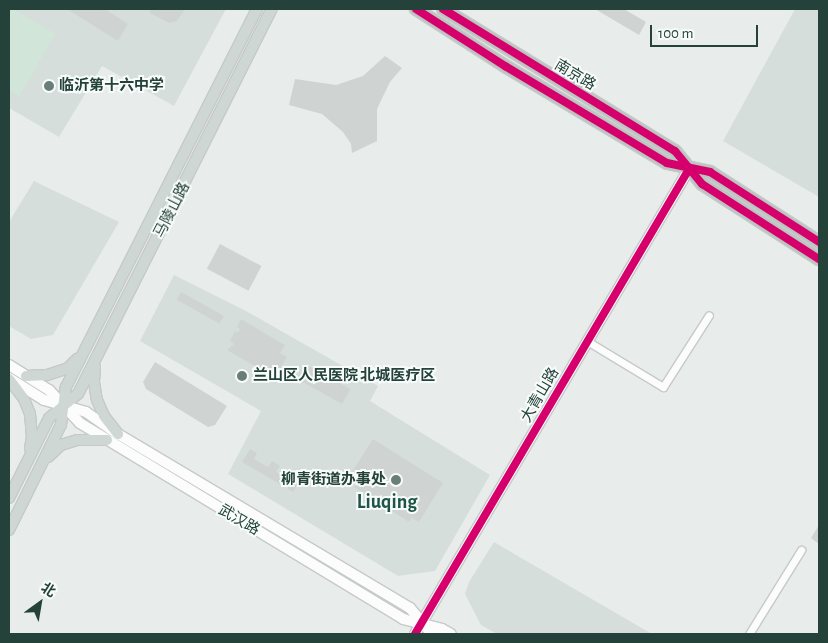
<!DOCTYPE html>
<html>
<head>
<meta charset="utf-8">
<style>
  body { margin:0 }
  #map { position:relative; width:828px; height:643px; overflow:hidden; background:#e8edeb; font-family:"Alegreya Sans","Noto Sans SC",sans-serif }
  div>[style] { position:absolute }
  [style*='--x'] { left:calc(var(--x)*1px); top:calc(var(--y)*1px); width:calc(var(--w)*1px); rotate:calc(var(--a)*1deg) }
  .built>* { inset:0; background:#d6dedb }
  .green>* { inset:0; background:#d1e6d8 }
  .building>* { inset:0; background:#cfd4d2; transform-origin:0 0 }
  .roads { filter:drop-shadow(1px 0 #c5cac8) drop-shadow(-1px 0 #c5cac8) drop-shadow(0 1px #c5cac8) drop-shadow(0 -1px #c5cac8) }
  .street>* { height:7px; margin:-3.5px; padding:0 3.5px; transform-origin:3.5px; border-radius:3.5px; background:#fcfcfc }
  .secondary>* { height:10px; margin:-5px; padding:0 5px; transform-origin:5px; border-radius:5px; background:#fcfcfc }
  .primary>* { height:10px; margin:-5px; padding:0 5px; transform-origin:5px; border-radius:5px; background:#cfd7d5 }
  .highway>* { height:12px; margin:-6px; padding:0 6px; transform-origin:6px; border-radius:6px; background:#bcc4c2 }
  .cycleway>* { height:8px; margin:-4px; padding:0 4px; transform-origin:4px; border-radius:4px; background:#d6006c }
  .dots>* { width:14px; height:14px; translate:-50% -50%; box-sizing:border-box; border:2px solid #f7fbf9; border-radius:50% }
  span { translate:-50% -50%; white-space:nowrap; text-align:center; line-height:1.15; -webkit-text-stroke:4px #f7fbf9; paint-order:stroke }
  .street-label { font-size:15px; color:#24423a }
  .poi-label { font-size:15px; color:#24423a; font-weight:700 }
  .left { translate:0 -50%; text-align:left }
  .right { translate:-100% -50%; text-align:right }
  .district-label { font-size:20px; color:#1f5548; font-weight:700 }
  .frame { position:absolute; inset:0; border:10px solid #24423a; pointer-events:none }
  .north { position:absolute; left:15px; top:578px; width:50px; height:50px; -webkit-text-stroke:4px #f7fbf9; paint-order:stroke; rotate:32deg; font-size:14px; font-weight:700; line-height:20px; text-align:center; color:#24423a }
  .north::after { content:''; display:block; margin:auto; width:18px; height:22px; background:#24423a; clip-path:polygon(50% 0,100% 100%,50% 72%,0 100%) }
  .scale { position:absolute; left:650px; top:25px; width:108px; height:22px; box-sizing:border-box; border:2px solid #24423a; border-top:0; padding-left:6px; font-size:15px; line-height:18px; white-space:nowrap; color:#24423a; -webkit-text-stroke:4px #f7fbf9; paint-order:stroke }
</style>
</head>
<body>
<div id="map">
  <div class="built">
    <i style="clip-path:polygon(9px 9px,226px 9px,174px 106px,102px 66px,59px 137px,9px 108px)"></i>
    <i style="clip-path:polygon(795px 9px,819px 9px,819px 197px,723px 141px)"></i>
    <i style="clip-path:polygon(34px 181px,119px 222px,53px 335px,31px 339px,9px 326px,9px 222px)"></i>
    <i style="clip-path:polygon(174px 275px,246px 311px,378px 386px,370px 401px,490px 475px,435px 571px,398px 576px,228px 474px,261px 411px,140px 341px)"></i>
    <i style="clip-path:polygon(494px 542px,652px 634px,497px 634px,481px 625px,465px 594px,469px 582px)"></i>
  </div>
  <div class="green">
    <i style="clip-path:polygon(9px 9px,13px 9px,55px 34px,19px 96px,9px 90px)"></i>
  </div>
  <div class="building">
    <i style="clip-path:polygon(67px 9px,105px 9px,128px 24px,118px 41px)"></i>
    <i style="clip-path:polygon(150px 9px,185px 9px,177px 21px,169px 23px,150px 13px)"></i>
    <i style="clip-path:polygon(595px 9px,624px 9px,646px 22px,639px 35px)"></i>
    <i style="clip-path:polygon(385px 56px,402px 68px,390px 82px,377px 109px,377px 141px,352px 153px,351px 144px,343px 132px,322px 114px,289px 105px,295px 79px,336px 85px,363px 76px)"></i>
    <i style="left:220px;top:244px;width:47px;height:28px;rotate:28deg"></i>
    <i style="left:181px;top:292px;width:49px;height:9px;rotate:29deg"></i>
    <i style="clip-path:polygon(241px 319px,285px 345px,280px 353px,287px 357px,275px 378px,227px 350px,234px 344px,230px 341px,235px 331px,238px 333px,240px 329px,237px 327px)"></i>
    <i style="clip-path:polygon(155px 362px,227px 406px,215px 425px,208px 427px,146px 389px,143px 382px)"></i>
    <i style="left:305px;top:364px;width:52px;height:17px;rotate:29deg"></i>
    <i style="clip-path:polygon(373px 439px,443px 483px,419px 522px,412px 518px,409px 522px,354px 487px,356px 483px,348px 478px)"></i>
    <i style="clip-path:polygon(250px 449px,257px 453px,254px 459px,268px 467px,272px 461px,280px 466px,276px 472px,290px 480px,294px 475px,301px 479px,293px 492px,242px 462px)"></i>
    <i style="clip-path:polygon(819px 525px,819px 544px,811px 538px)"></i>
  </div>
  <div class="roads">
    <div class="street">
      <i style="--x:587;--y:341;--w:89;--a:31.2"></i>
      <i style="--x:663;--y:387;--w:85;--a:-57.4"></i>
      <i style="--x:749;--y:634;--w:99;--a:-58.2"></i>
    </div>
    <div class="secondary">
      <i style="--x:9;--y:365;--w:47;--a:32"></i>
      <i style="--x:49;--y:390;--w:45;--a:46.8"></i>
      <i style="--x:80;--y:423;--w:378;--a:31.2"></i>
      <i style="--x:403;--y:619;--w:40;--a:14.4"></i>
      <i style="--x:442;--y:629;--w:10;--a:29"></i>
      <i style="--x:9;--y:378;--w:41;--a:32.2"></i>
      <i style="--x:44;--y:400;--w:44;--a:15.9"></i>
      <i style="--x:86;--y:412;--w:39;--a:35"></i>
      <i style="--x:118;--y:434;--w:340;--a:30.8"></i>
      <i style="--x:410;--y:608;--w:34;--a:50"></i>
      <i style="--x:415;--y:634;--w:540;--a:-59.49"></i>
    </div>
    <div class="primary">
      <i style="--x:95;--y:367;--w:15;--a:94"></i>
      <i style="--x:94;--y:382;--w:18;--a:81"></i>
      <i style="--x:97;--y:400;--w:17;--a:66"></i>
      <i style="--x:104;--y:416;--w:23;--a:52"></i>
      <i style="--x:26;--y:376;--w:21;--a:-3"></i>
      <i style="--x:47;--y:375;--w:22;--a:-18"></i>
      <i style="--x:68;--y:368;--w:13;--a:-45"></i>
      <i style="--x:9;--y:379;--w:25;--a:53"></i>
      <i style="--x:24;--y:399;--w:16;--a:68"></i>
      <i style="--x:30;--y:414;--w:22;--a:85"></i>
      <i style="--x:32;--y:436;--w:13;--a:99"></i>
      <i style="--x:48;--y:457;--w:18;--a:-43"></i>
      <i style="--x:61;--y:445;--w:17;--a:-17"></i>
      <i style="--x:77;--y:440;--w:30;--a:0"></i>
      <i style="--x:9;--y:498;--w:89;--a:-63.4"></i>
      <i style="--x:49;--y:418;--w:38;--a:-40"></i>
      <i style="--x:78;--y:394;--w:431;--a:-63.3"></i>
      <i style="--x:9;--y:530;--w:117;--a:-63.7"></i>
      <i style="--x:61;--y:425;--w:38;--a:-83"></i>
      <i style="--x:66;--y:387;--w:424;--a:-63.2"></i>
    </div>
    <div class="highway">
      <i style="--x:416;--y:9;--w:106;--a:32.6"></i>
      <i style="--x:505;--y:66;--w:189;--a:30.9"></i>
      <i style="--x:667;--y:163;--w:44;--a:11.8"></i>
      <i style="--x:710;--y:172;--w:130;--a:32.7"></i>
      <i style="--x:443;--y:9;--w:272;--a:31.5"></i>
      <i style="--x:675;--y:151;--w:43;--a:50.7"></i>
      <i style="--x:702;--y:184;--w:139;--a:32.7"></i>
    </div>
  </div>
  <div class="cycleway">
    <i style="--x:416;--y:9;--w:106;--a:32.6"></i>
    <i style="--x:505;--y:66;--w:189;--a:30.9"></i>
    <i style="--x:667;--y:163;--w:44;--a:11.8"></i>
    <i style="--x:710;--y:172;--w:130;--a:32.7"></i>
    <i style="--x:443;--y:9;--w:272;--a:31.5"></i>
    <i style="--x:675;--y:151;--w:43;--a:50.7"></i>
    <i style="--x:702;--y:184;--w:139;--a:32.7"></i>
    <i style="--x:415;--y:634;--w:540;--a:-59.49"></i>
  </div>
  <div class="dots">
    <i style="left:49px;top:86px;background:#697e78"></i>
    <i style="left:242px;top:376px;background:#697e78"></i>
    <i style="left:396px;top:480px;background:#697e78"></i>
  </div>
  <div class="street-label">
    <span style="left:575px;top:75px;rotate:31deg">南京路</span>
    <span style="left:172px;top:210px;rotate:-63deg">马陵山路</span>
    <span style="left:540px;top:395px;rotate:-60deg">大青山路</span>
    <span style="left:239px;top:520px;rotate:31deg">武汉路</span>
  </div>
  <div class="poi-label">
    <span class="left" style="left:59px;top:86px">临沂第十六中学</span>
    <span class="left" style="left:253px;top:376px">兰山区人民医院 北城医疗区</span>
    <span class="right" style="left:386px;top:480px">柳青街道办事处</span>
  </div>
  <div class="district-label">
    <span style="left:387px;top:502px">Liuqing</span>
  </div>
  <div class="frame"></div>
  <div class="north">北</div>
  <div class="scale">100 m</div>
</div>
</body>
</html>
